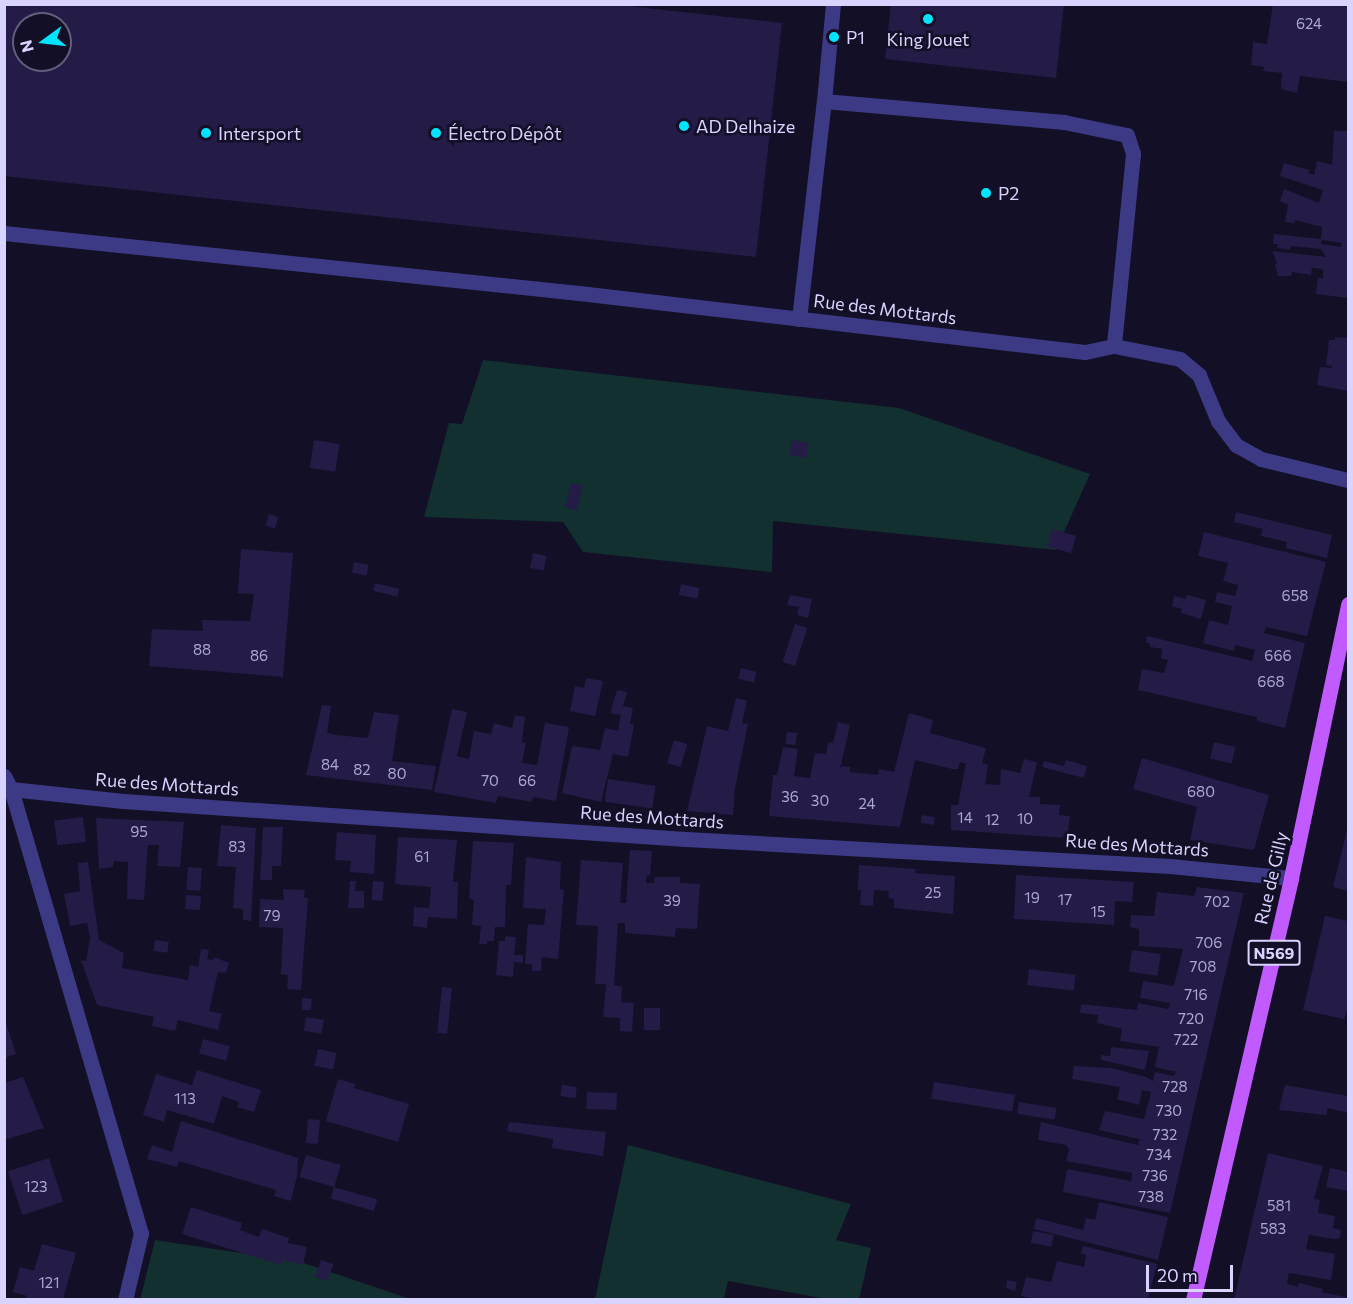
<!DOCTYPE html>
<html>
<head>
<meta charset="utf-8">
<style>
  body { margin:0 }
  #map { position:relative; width:1353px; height:1304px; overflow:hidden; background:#130f26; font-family:Commissioner,sans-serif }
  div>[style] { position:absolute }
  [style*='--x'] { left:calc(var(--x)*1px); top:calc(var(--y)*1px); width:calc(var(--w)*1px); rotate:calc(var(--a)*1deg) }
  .green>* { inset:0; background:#12302f }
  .building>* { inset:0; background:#241b47; transform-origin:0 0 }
  .service>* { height:15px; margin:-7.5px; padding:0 7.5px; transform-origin:7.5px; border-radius:7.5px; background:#3d3a85 }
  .minor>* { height:15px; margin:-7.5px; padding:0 7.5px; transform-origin:7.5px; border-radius:7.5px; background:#3d3a85 }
  .primary>* { height:15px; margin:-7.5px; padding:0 7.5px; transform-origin:7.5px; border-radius:7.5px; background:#c25bff }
  .dots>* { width:16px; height:16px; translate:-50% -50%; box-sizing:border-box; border:3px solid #130f26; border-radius:50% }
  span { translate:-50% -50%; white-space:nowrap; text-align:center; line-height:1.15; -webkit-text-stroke:5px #130f26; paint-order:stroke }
  .number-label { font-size:15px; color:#aca6d1 }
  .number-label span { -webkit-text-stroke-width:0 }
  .shield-label span { padding:2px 4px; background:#130f26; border:2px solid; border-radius:4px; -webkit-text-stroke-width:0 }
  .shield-label { font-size:16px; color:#d9d4ff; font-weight:700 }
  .poi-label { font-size:18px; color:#d9d4ff }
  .left { translate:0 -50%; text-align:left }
  .street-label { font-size:18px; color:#d9d4ff }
  .frame { position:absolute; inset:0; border:6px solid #d9d4ff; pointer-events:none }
  .north { position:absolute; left:12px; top:12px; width:60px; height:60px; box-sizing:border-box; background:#130f26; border:2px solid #625e7d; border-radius:50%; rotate:255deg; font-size:16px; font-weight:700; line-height:24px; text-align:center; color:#d9d4ff }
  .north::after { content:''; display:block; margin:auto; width:21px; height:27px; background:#00e5ff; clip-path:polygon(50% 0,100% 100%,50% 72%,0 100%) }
  .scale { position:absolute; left:1146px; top:1265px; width:87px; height:27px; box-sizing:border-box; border:3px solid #d9d4ff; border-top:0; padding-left:8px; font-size:18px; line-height:21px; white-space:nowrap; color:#d9d4ff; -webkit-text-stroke:4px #130f26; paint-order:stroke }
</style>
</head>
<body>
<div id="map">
  <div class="green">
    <i style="clip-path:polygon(483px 360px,899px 408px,1090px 474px,1056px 550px,773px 521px,772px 572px,583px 552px,563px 522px,424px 517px,449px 423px,462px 424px)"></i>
    <i style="clip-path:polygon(628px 1145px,851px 1204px,836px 1240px,871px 1248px,859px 1299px,827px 1299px,728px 1281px,724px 1299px,595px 1299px)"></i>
    <i style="clip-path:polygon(155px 1240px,301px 1262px,410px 1299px,140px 1300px)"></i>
  </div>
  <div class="building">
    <i style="clip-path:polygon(evenodd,4px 4px,610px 4px,782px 23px,756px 257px,4px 176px,4px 4px,24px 24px,60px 24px,60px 60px,24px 60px,24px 24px)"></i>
    <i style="clip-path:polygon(891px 4px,1064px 4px,1056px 78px,885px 59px)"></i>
    <i style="clip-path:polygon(1273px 4px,1348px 4px,1348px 82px,1300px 76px,1297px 93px,1281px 89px,1282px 73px,1263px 71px,1264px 67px,1251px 65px,1253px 42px,1267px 44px)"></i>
    <i style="clip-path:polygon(evenodd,1334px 131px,1348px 131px,1348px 298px,1316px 294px,1318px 278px,1323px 278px,1323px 269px,1312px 268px,1311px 275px,1292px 272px,1291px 276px,1278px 276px,1275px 264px,1277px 263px,1272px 251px,1326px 257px,1321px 249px,1291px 246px,1290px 250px,1277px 248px,1278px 244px,1273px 244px,1274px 234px,1321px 239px,1322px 227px,1295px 220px,1295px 223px,1285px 222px,1288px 205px,1280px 201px,1284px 189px,1319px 203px,1323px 190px,1280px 176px,1284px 163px,1309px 170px,1308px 173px,1314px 175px,1317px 161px,1332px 165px,1334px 131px,1322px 240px,1342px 243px,1341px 247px,1321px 244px,1322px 240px)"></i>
    <i style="clip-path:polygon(1335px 337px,1348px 338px,1348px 391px,1317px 385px,1320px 367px,1332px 368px,1332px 366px,1326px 365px,1329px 340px,1335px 340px)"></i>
    <i style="left:314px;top:440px;width:26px;height:28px;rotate:9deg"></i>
    <i style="left:792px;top:440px;width:17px;height:15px;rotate:10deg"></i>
    <i style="left:571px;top:483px;width:12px;height:25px;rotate:14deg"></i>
    <i style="clip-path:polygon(1236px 512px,1332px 535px,1327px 558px,1286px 548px,1287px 542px,1261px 536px,1263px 529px,1234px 522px)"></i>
    <i style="left:269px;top:514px;width:10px;height:12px;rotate:17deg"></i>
    <i style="left:1052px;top:529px;width:25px;height:18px;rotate:16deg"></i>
    <i style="clip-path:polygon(1204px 532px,1326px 562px,1307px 636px,1266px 627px,1264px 633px,1305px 643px,1285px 728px,1257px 721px,1257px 717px,1138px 690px,1142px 669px,1164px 673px,1168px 660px,1161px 658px,1162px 649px,1150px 647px,1150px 644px,1146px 642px,1147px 636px,1252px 661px,1255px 650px,1235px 645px,1234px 651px,1203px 643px,1209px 620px,1228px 625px,1232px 606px,1215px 602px,1217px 592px,1235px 596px,1238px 585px,1223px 581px,1228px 563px,1198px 556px)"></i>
    <i style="clip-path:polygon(241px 549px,293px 553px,283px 677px,149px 666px,152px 629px,203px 631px,202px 620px,250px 621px,254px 594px,238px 593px)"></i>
    <i style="left:533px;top:553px;width:14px;height:15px;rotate:12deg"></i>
    <i style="left:354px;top:562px;width:15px;height:11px;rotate:11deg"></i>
    <i style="left:375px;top:583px;width:25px;height:8px;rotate:14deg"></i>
    <i style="left:681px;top:584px;width:19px;height:11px;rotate:12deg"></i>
    <i style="clip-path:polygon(790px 595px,812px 599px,808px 618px,797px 615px,799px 607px,787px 605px)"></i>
    <i style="clip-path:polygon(1187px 595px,1206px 600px,1201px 619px,1181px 613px,1182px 609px,1172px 606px,1174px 596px,1186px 599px)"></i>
    <i style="left:795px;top:624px;width:13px;height:40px;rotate:18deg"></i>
    <i style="left:741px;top:668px;width:16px;height:11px;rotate:14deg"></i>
    <i style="clip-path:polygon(586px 678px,603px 681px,595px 716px,570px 711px,575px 686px,584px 688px)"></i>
    <i style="clip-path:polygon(617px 690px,627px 692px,623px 706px,633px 708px,630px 724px,634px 725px,628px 757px,613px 754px,601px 802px,562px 793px,572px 746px,600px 750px,605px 728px,618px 731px,621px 715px,610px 713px)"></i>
    <i style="clip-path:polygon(736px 698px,747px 701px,742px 723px,748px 724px,735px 788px,733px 815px,687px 811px,707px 726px,728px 731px)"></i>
    <i style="clip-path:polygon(322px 705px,331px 706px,327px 733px,336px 735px,368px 738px,374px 712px,399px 715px,392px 761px,436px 766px,432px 790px,306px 775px)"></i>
    <i style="clip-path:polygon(452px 709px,467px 712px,457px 756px,469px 759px,474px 731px,491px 734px,494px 723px,512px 728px,515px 715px,525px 717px,522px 742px,526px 743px,522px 763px,537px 765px,545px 723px,569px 727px,556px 801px,533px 797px,532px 802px,498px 796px,496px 803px,434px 792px)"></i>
    <i style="clip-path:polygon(909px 713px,933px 720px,930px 733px,986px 748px,982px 763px,988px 765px,985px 784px,1000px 785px,1001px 769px,1020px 773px,1024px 759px,1037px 762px,1029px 797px,1040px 797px,1040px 804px,1060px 805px,1059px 815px,1070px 816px,1067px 838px,951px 830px,951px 805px,958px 805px,966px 764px,960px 762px,958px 769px,952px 769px,915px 760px,900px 827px,769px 816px,773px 775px,777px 775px,783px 747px,798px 749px,794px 776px,810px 778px,815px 753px,826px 754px,828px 742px,833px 743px,838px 722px,850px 725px,840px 769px,842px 766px,850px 767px,850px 772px,878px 775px,879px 769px,894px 772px)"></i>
    <i style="left:787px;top:732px;width:10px;height:12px;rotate:6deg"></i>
    <i style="left:674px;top:740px;width:14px;height:24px;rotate:17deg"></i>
    <i style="left:1214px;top:742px;width:22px;height:17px;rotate:13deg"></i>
    <i style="clip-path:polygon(1142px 758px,1269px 795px,1254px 850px,1190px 840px,1197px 807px,1133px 789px)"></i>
    <i style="clip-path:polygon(1066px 760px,1087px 766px,1084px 778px,1042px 767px,1044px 761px,1064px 766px)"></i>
    <i style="left:608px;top:779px;width:48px;height:23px;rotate:8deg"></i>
    <i style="left:922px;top:815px;width:13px;height:8px;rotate:9deg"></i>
    <i style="left:83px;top:817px;width:25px;height:29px;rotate:83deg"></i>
    <i style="clip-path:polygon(96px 818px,184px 822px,180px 867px,157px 866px,159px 845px,148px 845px,144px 900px,127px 899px,128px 862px,114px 861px,113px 867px,99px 869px)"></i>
    <i style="clip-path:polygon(221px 825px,256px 828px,251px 921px,243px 920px,243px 909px,233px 908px,236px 867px,217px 866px)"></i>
    <i style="clip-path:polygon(1348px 826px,1348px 891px,1333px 887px)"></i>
    <i style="clip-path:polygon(263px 827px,283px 827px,281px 866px,272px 866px,272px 880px,260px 880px)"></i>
    <i style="clip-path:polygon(337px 832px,376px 835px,374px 874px,350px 872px,351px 861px,335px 860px)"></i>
    <i style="clip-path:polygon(398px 837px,457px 840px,453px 882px,458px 882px,457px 919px,428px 917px,427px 928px,413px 926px,414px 907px,429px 908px,431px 887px,395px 884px)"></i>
    <i style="clip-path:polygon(473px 841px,514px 843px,511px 885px,506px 885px,505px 927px,495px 927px,494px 941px,487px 941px,487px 944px,479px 944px,481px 926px,472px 925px,474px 900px,469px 899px)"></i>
    <i style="clip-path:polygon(630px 850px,652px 851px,650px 875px,647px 875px,646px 883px,654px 883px,655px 877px,680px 877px,680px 883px,700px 884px,697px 929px,676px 928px,675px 937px,625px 933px,625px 923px,618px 923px,614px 985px,622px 987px,621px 1002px,634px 1003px,632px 1032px,620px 1031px,620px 1018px,603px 1017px,606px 984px,595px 984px,598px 926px,576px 925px,581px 860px,623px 863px,620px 903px,626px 903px)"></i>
    <i style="clip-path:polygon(526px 857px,561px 862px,560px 889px,564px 890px,558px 959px,542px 957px,541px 971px,532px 971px,532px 964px,525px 964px,528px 924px,544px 925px,546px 909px,523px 908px)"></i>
    <i style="clip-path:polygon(88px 862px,99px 940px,124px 953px,122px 968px,188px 980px,190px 965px,198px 967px,201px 949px,209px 950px,207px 959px,213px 960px,214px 957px,229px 963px,226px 973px,218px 972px,209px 1011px,222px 1014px,218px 1030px,178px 1020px,175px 1031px,152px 1026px,154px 1017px,97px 1005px,81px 960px,86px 961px,90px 938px,87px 923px,70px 926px,64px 894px,80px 891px,78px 863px)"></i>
    <i style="clip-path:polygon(859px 865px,916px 869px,915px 873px,955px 876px,953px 914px,894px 908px,894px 899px,888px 898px,889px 891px,874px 890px,873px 906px,860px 905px,861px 890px,858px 890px)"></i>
    <i style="left:188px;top:867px;width:14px;height:23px;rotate:4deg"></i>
    <i style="clip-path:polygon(1016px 875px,1134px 882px,1132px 902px,1115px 901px,1114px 925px,1014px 919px)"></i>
    <i style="clip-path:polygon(350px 881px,356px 881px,355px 891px,364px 891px,364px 908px,348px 908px)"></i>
    <i style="left:373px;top:881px;width:11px;height:19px;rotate:5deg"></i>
    <i style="clip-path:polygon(1197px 887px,1244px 893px,1170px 1213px,1063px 1192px,1067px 1169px,1131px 1181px,1132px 1173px,1066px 1161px,1069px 1150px,1066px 1145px,1038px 1140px,1041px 1122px,1138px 1145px,1139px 1140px,1143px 1140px,1099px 1130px,1105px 1111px,1144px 1119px,1151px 1092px,1142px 1090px,1139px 1105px,1117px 1099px,1120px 1087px,1072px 1079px,1074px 1066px,1111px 1068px,1146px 1077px,1153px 1081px,1155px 1072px,1174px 1076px,1176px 1072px,1155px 1067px,1159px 1047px,1120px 1041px,1122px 1029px,1097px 1023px,1098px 1015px,1080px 1013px,1081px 1004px,1137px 1010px,1138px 1003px,1168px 1009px,1170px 1003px,1140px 998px,1143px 981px,1174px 986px,1183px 949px,1139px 946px,1139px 929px,1130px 927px,1131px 915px,1154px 916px,1157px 892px,1194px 896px)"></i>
    <i style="clip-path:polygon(283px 889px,305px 890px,304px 898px,308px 898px,301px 990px,287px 989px,288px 975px,281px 974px,283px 928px,259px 927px,260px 899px,284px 900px)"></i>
    <i style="left:186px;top:895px;width:15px;height:14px;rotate:4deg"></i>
    <i style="clip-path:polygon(1325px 916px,1348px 921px,1348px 1009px,1344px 1019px,1303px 1010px)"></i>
    <i style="clip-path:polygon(505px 936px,516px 937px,514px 955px,523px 955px,523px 963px,514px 962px,513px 977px,496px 975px,499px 941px,505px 941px)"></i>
    <i style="left:155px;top:940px;width:14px;height:11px;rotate:8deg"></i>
    <i style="left:1132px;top:950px;width:29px;height:22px;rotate:8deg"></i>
    <i style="left:1029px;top:969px;width:47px;height:16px;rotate:7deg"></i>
    <i style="left:442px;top:987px;width:10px;height:46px;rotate:6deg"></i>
    <i style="clip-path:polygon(302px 998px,312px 999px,311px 1010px,302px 1010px)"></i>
    <i style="left:644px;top:1008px;width:16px;height:22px"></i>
    <i style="left:306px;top:1017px;width:18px;height:14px;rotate:9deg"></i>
    <i style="clip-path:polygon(5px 1020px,16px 1054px,4px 1058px,4px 1021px)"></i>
    <i style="left:203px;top:1039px;width:28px;height:15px;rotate:15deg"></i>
    <i style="clip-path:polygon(1111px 1047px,1149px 1051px,1145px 1070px,1101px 1060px,1101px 1055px,1110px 1056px)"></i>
    <i style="left:318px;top:1049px;width:19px;height:17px;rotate:12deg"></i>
    <i style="clip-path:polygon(197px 1070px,261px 1090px,254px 1112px,237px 1107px,239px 1102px,222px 1096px,214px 1124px,167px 1110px,164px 1122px,143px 1115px,156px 1074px,192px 1085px)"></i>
    <i style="clip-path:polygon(23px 1077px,44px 1128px,4px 1140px,4px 1083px)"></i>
    <i style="clip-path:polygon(338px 1079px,355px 1084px,354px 1088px,409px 1104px,398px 1142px,326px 1121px)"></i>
    <i style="left:934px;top:1082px;width:82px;height:17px;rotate:9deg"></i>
    <i style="left:562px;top:1085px;width:15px;height:11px;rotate:8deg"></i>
    <i style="clip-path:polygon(1285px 1085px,1348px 1096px,1348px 1113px,1328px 1108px,1326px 1115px,1279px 1110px)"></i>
    <i style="left:587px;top:1092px;width:30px;height:17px;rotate:2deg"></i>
    <i style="left:1019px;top:1102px;width:38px;height:12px;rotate:9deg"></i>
    <i style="left:308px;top:1119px;width:12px;height:24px;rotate:5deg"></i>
    <i style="clip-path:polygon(181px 1121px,298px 1158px,297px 1176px,291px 1201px,274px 1196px,276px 1190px,179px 1161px,177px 1167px,147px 1159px,152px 1145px,172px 1152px)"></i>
    <i style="clip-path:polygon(509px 1122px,606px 1132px,603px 1156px,552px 1148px,553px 1139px,507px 1131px)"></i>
    <i style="clip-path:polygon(1268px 1153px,1323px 1166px,1314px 1199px,1320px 1200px,1318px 1213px,1335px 1216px,1333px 1228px,1341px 1230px,1340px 1238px,1334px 1239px,1309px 1235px,1306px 1249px,1335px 1254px,1331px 1280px,1289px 1273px,1287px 1284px,1298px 1287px,1299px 1283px,1323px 1289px,1322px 1292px,1345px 1297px,1345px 1299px,1234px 1299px)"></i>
    <i style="left:306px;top:1155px;width:36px;height:23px;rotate:16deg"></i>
    <i style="left:49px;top:1158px;width:46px;height:43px;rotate:72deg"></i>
    <i style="clip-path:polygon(1330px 1168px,1348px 1172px,1348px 1191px,1326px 1187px)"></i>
    <i style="left:334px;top:1187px;width:45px;height:12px;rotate:16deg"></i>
    <i style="clip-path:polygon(1099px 1202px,1168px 1217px,1158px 1260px,1034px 1229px,1036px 1218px,1083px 1230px,1086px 1218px,1095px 1220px)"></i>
    <i style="clip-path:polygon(191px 1207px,242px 1223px,240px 1230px,259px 1237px,262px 1229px,289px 1238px,288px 1243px,307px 1247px,303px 1265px,282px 1260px,281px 1265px,182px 1234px)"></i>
    <i style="left:1033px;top:1231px;width:21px;height:12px;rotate:11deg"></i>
    <i style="clip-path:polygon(42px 1244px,76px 1253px,63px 1299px,26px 1299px,27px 1296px,13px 1292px,20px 1267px,34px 1271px)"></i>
    <i style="clip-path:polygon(1083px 1246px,1157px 1264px,1148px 1299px,1037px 1299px,1021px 1296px,1026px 1277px,1051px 1282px,1057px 1261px,1084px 1267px,1086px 1255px,1081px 1254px)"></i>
    <i style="left:321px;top:1260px;width:13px;height:18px;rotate:18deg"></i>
    <i style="clip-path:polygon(1007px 1280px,1017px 1282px,1015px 1291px,1006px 1288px)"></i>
  </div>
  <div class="service">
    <i style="--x:833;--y:4;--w:97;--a:95.3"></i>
    <i style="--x:824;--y:101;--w:241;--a:5"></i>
    <i style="--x:1064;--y:122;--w:64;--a:11.7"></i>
    <i style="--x:1127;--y:135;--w:20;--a:72"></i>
    <i style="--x:1133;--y:154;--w:193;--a:95.7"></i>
    <i style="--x:1114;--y:346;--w:67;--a:11.1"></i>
    <i style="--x:1180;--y:359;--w:25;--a:40"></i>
    <i style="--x:1199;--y:375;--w:50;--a:67.6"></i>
    <i style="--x:1218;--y:421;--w:30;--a:53"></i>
    <i style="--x:1236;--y:445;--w:29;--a:29"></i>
    <i style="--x:1261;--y:459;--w:89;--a:13.6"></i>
    <i style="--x:4;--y:233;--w:578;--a:5.96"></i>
    <i style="--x:579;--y:293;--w:509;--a:6.65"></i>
    <i style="--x:1085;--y:352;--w:30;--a:-12"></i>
    <i style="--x:799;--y:319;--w:219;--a:-83.5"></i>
  </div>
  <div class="minor">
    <i style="--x:4;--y:776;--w:15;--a:62"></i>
    <i style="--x:11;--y:789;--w:463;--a:73.7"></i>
    <i style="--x:141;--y:1233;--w:69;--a:103.4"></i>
    <i style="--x:11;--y:789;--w:113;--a:6.1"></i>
    <i style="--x:123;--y:801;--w:564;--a:3.86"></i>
    <i style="--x:686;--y:839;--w:485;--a:3.2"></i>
    <i style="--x:1170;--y:866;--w:122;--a:5.7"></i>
  </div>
  <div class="primary">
    <i style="--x:1193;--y:1300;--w:433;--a:-76.9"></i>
    <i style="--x:1291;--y:878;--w:280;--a:-78.2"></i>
  </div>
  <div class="dots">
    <i style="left:928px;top:19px;background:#00e5ff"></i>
    <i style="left:834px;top:37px;background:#00e5ff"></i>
    <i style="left:684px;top:126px;background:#00e5ff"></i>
    <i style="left:206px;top:133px;background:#00e5ff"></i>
    <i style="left:436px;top:133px;background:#00e5ff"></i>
    <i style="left:986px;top:193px;background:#00e5ff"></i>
  </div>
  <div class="number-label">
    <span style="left:1309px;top:24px">624</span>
    <span style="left:1295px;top:596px">658</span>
    <span style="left:202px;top:650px">88</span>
    <span style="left:259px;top:656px">86</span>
    <span style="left:1278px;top:656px">666</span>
    <span style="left:1271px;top:682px">668</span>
    <span style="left:330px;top:765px">84</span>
    <span style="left:362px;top:770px">82</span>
    <span style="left:397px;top:774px">80</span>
    <span style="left:490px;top:781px">70</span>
    <span style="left:527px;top:781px">66</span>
    <span style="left:1201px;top:792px">680</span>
    <span style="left:790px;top:797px">36</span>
    <span style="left:820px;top:801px">30</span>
    <span style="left:867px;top:804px">24</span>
    <span style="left:965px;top:818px">14</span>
    <span style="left:1025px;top:819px">10</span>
    <span style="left:992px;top:820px">12</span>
    <span style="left:139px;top:832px">95</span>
    <span style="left:237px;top:847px">83</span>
    <span style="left:422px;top:857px">61</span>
    <span style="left:933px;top:893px">25</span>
    <span style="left:1032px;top:898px">19</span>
    <span style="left:1065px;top:900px">17</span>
    <span style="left:672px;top:901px">39</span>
    <span style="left:1217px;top:902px">702</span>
    <span style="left:1098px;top:912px">15</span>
    <span style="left:272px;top:916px">79</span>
    <span style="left:1209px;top:943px">706</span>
    <span style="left:1203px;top:967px">708</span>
    <span style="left:1196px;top:995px">716</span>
    <span style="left:1191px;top:1019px">720</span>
    <span style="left:1186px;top:1040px">722</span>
    <span style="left:1175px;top:1087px">728</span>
    <span style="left:185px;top:1099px">113</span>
    <span style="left:1169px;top:1111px">730</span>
    <span style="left:1165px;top:1135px">732</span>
    <span style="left:1159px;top:1155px">734</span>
    <span style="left:1155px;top:1176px">736</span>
    <span style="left:36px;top:1187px">123</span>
    <span style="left:1151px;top:1197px">738</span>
    <span style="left:1279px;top:1206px">581</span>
    <span style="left:1273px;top:1229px">583</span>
    <span style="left:49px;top:1283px">121</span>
  </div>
  <div class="shield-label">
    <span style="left:1274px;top:953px">N569</span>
  </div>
  <div class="poi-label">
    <span class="left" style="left:846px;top:37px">P1</span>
    <span style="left:928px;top:39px">King Jouet</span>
    <span class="left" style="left:696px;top:126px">AD Delhaize</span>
    <span class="left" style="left:218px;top:133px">Intersport</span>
    <span class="left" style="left:448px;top:133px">Électro Dépôt</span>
    <span class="left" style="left:998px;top:193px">P2</span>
  </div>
  <div class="street-label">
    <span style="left:885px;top:309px;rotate:7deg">Rue des Mottards</span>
    <span style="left:167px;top:784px;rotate:4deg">Rue des Mottards</span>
    <span style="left:652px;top:817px;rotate:4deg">Rue des Mottards</span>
    <span style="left:1137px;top:845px;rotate:4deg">Rue des Mottards</span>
    <span style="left:1271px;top:878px;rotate:-77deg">Rue de Gilly</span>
  </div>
  <div class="frame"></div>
  <div class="north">N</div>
  <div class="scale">20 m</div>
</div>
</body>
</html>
